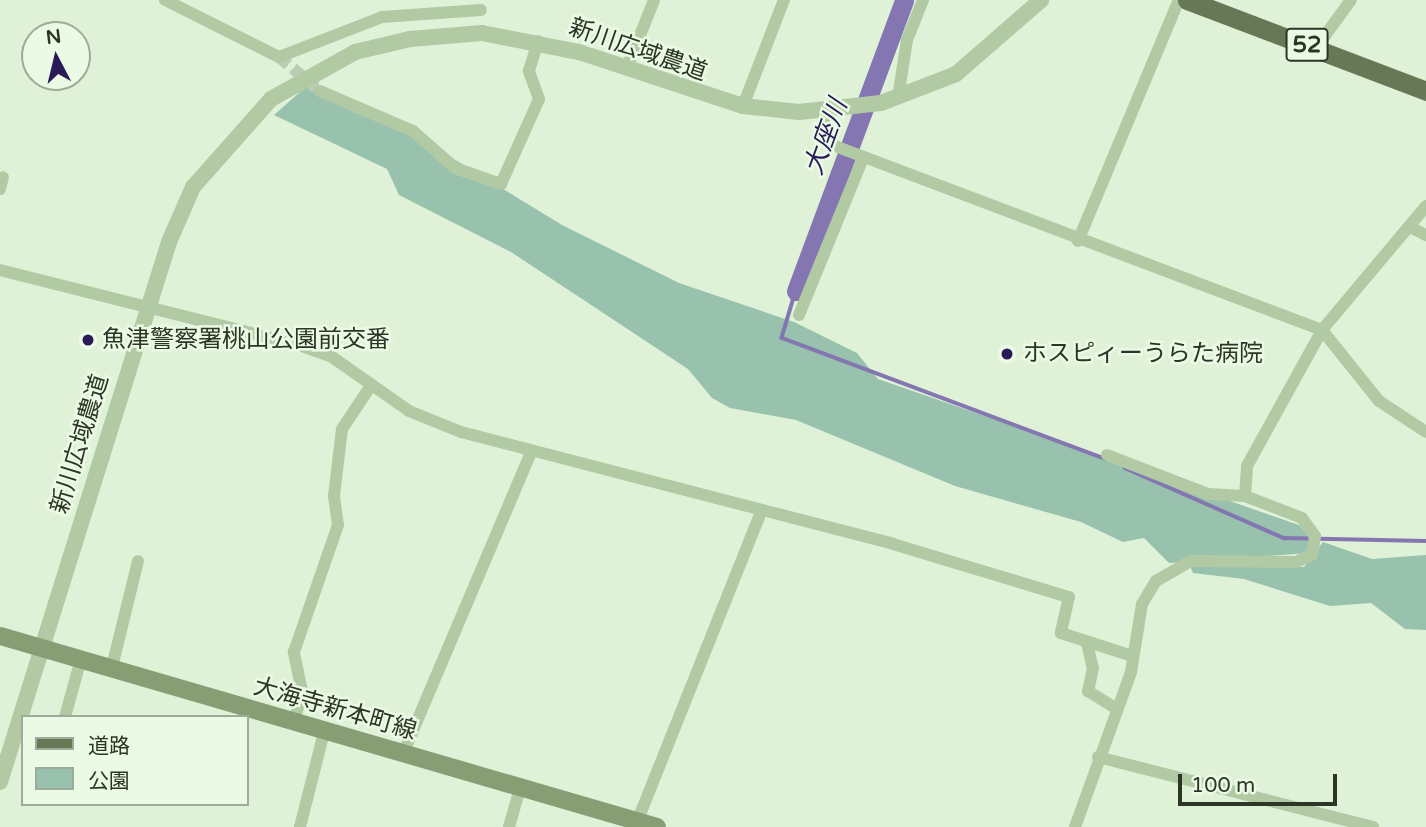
<!DOCTYPE html>
<html>
<head>
<meta charset="utf-8">
<style>
  body { margin:0 }
  #map { position:relative; width:1426px; height:827px; overflow:hidden; background:#dff2d8; font-family:"Varela Round","Noto Sans JP",sans-serif }
  div>[style] { position:absolute }
  [style*='--x'] { left:calc(var(--x)*1px); top:calc(var(--y)*1px); width:calc(var(--w)*1px); rotate:calc(var(--a)*1deg) }
  .green>* { inset:0; background:#98c1ae }
  .stream>* { height:3.5px; margin:-1.75px; padding:0 1.75px; transform-origin:1.75px; border-radius:1.75px; background:#8476b0 }
  .river>* { height:19px; margin:-9.5px; padding:0 9.5px; transform-origin:9.5px; border-radius:9.5px; background:#8476b0 }
  .minor-tunnel>* { height:12px; margin-top:-6px; transform-origin:0; background:repeating-linear-gradient(90deg,#bbccb4 0 12px,transparent 0 18px) }
  .minor>* { height:12px; margin:-6px; padding:0 6px; transform-origin:6px; border-radius:6px; background:#b1caa4 }
  .tertiary>* { height:16px; margin:-8px; padding:0 8px; transform-origin:8px; border-radius:8px; background:#b1caa4 }
  .secondary>* { height:18px; margin:-9px; padding:0 9px; transform-origin:9px; border-radius:9px; background:#879e75 }
  .primary>* { height:19px; margin:-9.5px; padding:0 9.5px; transform-origin:9.5px; border-radius:9.5px; background:#667856 }
  .dots>* { width:19px; height:19px; translate:-50% -50%; box-sizing:border-box; border:4px solid #eafae4; border-radius:50% }
  span { translate:-50% -50%; white-space:nowrap; text-align:center; line-height:1.15; -webkit-text-stroke:5px #eafae4; paint-order:stroke }
  .shield-label span { padding:2px 5px; background:#eafae4; border:2px solid; border-radius:5px; -webkit-text-stroke-width:0 }
  .shield-label { font-size:23px; color:#2d3526; font-weight:700 }
  .street-label { font-size:24px; color:#2d3526 }
  .poi-label { font-size:24px; color:#2d3526 }
  .left { translate:0 -50%; text-align:left }
  .water-label { font-size:26px; color:#2a1a58; font-style:italic }
  .legend { position:absolute; left:21px; top:715px; width:228px; height:91px; box-sizing:border-box; background:#eafae4; border:2px solid #9eab98; margin:0; padding:9px 12px; list-style:none; font-size:21px; color:#2d3526 }
  .legend li { display:flex; align-items:center; gap:14px; height:35px }
  .legend b { width:35px; border:2px solid #9eab98 }
  .north { position:absolute; left:21px; top:21px; width:70px; height:70px; box-sizing:border-box; background:#eafae4; border:2px solid #9eab98; border-radius:50%; rotate:353deg; font-size:19px; font-weight:700; line-height:28px; text-align:center; color:#2d3526 }
  .north::after { content:''; display:block; margin:auto; width:24px; height:32px; background:#2a1a58; clip-path:polygon(50% 0,100% 100%,50% 72%,0 100%) }
  .scale { position:absolute; left:1178px; top:774px; width:159px; height:32px; box-sizing:border-box; border:4px solid #2d3526; border-top:0; padding-left:9px; font-size:21px; line-height:24px; white-space:nowrap; color:#2d3526; -webkit-text-stroke:5px #eafae4; paint-order:stroke }
</style>
</head>
<body>
<div id="map">
  <div class="green">
    <i style="clip-path:polygon(308px 85px,353px 112px,411px 133px,562px 225px,679px 283px,794px 322px,857px 353px,878px 379px,1299px 525px,1311px 539px,1310px 553px,1169px 563px,1144px 538px,1123px 542px,1081px 522px,955px 486px,796px 420px,730px 408px,712px 398px,688px 369px,511px 252px,399px 195px,387px 169px,274px 115px)"></i>
    <i style="clip-path:polygon(1323px 542px,1372px 559px,1426px 555px,1426px 630px,1405px 629px,1371px 603px,1330px 606px,1244px 579px,1193px 573px,1190px 566px,1304px 567px)"></i>
  </div>
  <div class="stream">
    <i style="--x:796;--y:291;--w:49;--a:106.6"></i>
    <i style="--x:782;--y:338;--w:345;--a:20.5"></i>
    <i style="--x:1125;--y:468;--w:174;--a:23.8"></i>
    <i style="--x:1284;--y:538;--w:142;--a:1.2"></i>
  </div>
  <div class="river">
    <i style="--x:796;--y:291;--w:310;--a:-69.6"></i>
  </div>
  <div class="minor-tunnel">
    <i style="--x:279;--y:57;--w:53;--a:39.7"></i>
  </div>
  <div class="minor">
    <i style="--x:165;--y:0;--w:127;--a:26.6"></i>
    <i style="--x:279;--y:57;--w:110;--a:-21.2"></i>
    <i style="--x:382;--y:17;--w:99;--a:-4"></i>
    <i style="--x:1316;--y:48;--w:59;--a:-53.9"></i>
    <i style="--x:627;--y:68;--w:73;--a:-68.3"></i>
    <i style="--x:320;--y:91;--w:101;--a:23.3"></i>
    <i style="--x:413;--y:131;--w:56;--a:41.4"></i>
    <i style="--x:455;--y:168;--w:49;--a:19.2"></i>
    <i style="--x:501;--y:184;--w:93;--a:-65.9"></i>
    <i style="--x:539;--y:99;--w:30;--a:-110"></i>
    <i style="--x:529;--y:71;--w:31;--a:-73"></i>
    <i style="--x:898;--y:98;--w:59;--a:-81.2"></i>
    <i style="--x:907;--y:40;--w:43;--a:-68.2"></i>
    <i style="--x:743;--y:106;--w:114;--a:-68.9"></i>
    <i style="--x:823;--y:110;--w:30;--a:82"></i>
    <i style="--x:827;--y:140;--w:10;--a:37"></i>
    <i style="--x:835;--y:146;--w:521;--a:20.7"></i>
    <i style="--x:1322;--y:330;--w:91;--a:51.2"></i>
    <i style="--x:1379;--y:401;--w:56;--a:33.4"></i>
    <i style="--x:0;--y:189;--w:12;--a:-76"></i>
    <i style="--x:1410;--y:227;--w:18;--a:27"></i>
    <i style="--x:1078;--y:241;--w:261;--a:-67.3"></i>
    <i style="--x:0;--y:270;--w:311;--a:14.1"></i>
    <i style="--x:302;--y:346;--w:32;--a:20"></i>
    <i style="--x:332;--y:357;--w:94;--a:35"></i>
    <i style="--x:409;--y:411;--w:56;--a:22"></i>
    <i style="--x:461;--y:432;--w:446;--a:14.5"></i>
    <i style="--x:893;--y:544;--w:184;--a:16.8"></i>
    <i style="--x:1069;--y:597;--w:37;--a:103"></i>
    <i style="--x:1061;--y:633;--w:75;--a:17.9"></i>
    <i style="--x:799;--y:315;--w:170;--a:-67.8"></i>
    <i style="--x:1107;--y:455;--w:108;--a:21.1"></i>
    <i style="--x:1208;--y:494;--w:37;--a:3"></i>
    <i style="--x:1087;--y:643;--w:26;--a:77"></i>
    <i style="--x:1093;--y:668;--w:24;--a:102"></i>
    <i style="--x:1088;--y:691;--w:34;--a:32"></i>
    <i style="--x:112;--y:667;--w:109;--a:-76.2"></i>
    <i style="--x:65;--y:717;--w:60;--a:-74.6"></i>
    <i style="--x:294;--y:723;--w:33;--a:-76"></i>
    <i style="--x:302;--y:691;--w:40;--a:-102"></i>
    <i style="--x:294;--y:652;--w:134;--a:-70.9"></i>
    <i style="--x:338;--y:525;--w:29;--a:-98"></i>
    <i style="--x:334;--y:496;--w:67;--a:-83.2"></i>
    <i style="--x:342;--y:429;--w:50;--a:-56.3"></i>
    <i style="--x:403;--y:754;--w:328;--a:-67"></i>
    <i style="--x:1098;--y:757;--w:284;--a:14.3"></i>
    <i style="--x:300;--y:827;--w:98;--a:-75.8"></i>
    <i style="--x:509;--y:827;--w:41;--a:-74.2"></i>
    <i style="--x:635;--y:827;--w:339;--a:-68.2"></i>
    <i style="--x:1075;--y:827;--w:165;--a:-70.1"></i>
    <i style="--x:1131;--y:672;--w:69;--a:-80.8"></i>
    <i style="--x:1142;--y:604;--w:27;--a:-59"></i>
    <i style="--x:1156;--y:581;--w:39;--a:-30"></i>
    <i style="--x:1190;--y:561;--w:106;--a:0.5"></i>
    <i style="--x:1296;--y:562;--w:17;--a:-24"></i>
    <i style="--x:1312;--y:555;--w:19;--a:-81"></i>
    <i style="--x:1315;--y:536;--w:22;--a:-126"></i>
    <i style="--x:1302;--y:518;--w:61;--a:-158.9"></i>
    <i style="--x:1245;--y:496;--w:30;--a:-86"></i>
    <i style="--x:1247;--y:466;--w:155;--a:-61.1"></i>
    <i style="--x:1322;--y:330;--w:162;--a:-50"></i>
  </div>
  <div class="tertiary">
    <i style="--x:0;--y:782;--w:566;--a:-72.62"></i>
    <i style="--x:169;--y:242;--w:60;--a:-66.4"></i>
    <i style="--x:193;--y:187;--w:118;--a:-48.4"></i>
    <i style="--x:271;--y:99;--w:96;--a:-29.2"></i>
    <i style="--x:355;--y:52;--w:57;--a:-13.3"></i>
    <i style="--x:410;--y:39;--w:72;--a:-4.8"></i>
    <i style="--x:482;--y:33;--w:99;--a:11.1"></i>
    <i style="--x:579;--y:52;--w:173;--a:18.2"></i>
    <i style="--x:743;--y:106;--w:56;--a:6.1"></i>
    <i style="--x:799;--y:112;--w:82;--a:-6.3"></i>
    <i style="--x:881;--y:103;--w:80;--a:-21.1"></i>
    <i style="--x:956;--y:74;--w:113;--a:-41"></i>
  </div>
  <div class="secondary">
    <i style="--x:0;--y:636;--w:684;--a:16.21"></i>
  </div>
  <div class="primary">
    <i style="--x:1187;--y:0;--w:256;--a:20.8"></i>
  </div>
  <div class="dots">
    <i style="left:88px;top:340px;background:#2a1a58"></i>
    <i style="left:1007px;top:354px;background:#2a1a58"></i>
  </div>
  <div class="shield-label">
    <span style="left:1307px;top:45px">52</span>
  </div>
  <div class="street-label">
    <span style="left:638px;top:50px;rotate:19deg">新川広域農道</span>
    <span style="left:80px;top:444px;rotate:-73deg">新川広域農道</span>
    <span style="left:335px;top:709px;rotate:16deg">大海寺新本町線</span>
  </div>
  <div class="poi-label">
    <span class="left" style="left:102px;top:340px">魚津警察署桃山公園前交番</span>
    <span class="left" style="left:1023px;top:354px">ホスピィーうらた病院</span>
  </div>
  <div class="water-label">
    <span style="left:826px;top:137px;rotate:-70deg">大座川</span>
  </div>
  <ul class="legend">
  <li><b style="height:9px;background:#667856"></b>道路</li>
  <li><b style="height:19px;background:#98c1ae"></b>公園</li>
  </ul>
  <div class="north">N</div>
  <div class="scale">100 m</div>
</div>
</body>
</html>
